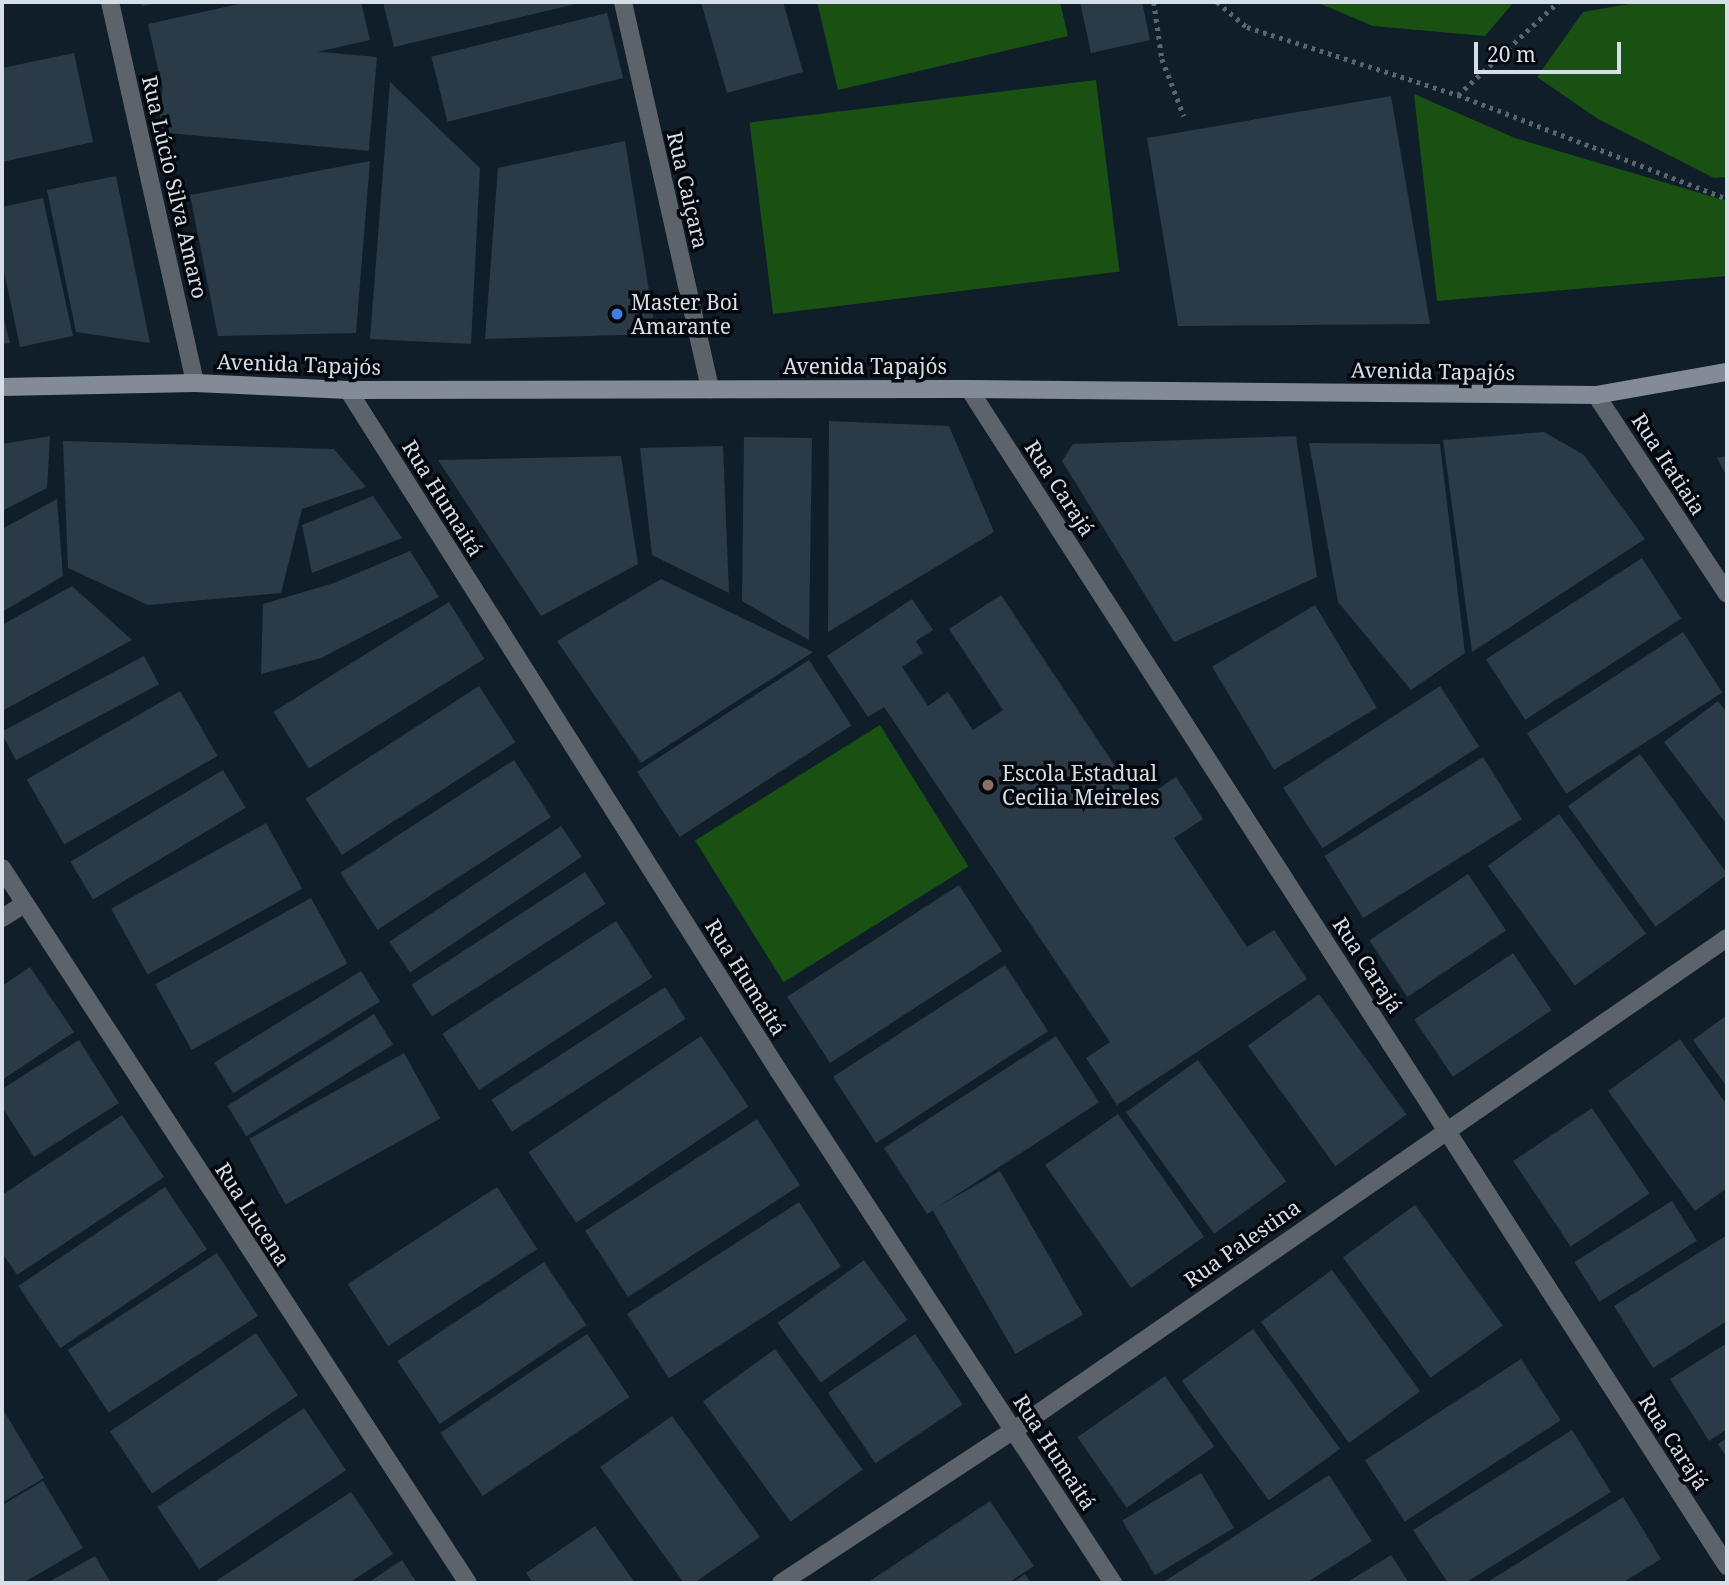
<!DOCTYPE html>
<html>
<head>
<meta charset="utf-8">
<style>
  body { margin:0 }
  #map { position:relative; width:1729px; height:1585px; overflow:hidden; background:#101e2a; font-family:"Noto Serif",serif }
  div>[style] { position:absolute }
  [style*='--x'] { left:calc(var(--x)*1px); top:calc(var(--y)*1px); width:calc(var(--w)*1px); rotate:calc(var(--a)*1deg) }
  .green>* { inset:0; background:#195113; transform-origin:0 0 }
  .building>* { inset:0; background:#2b3a47; transform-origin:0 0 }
  .path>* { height:4.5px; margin-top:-2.25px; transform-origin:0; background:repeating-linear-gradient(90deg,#596670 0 3.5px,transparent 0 8.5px) }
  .minor>* { height:18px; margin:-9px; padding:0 9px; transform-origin:9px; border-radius:9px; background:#5d636a }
  .secondary>* { height:18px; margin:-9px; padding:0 9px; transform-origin:9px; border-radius:9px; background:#828b96 }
  .dots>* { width:19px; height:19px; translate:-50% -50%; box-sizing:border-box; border:4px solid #04080d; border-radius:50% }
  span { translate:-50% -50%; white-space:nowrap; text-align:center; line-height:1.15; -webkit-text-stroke:7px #04080d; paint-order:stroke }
  .street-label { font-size:21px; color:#d6dfe8 }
  .poi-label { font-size:21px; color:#d6dfe8 }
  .left { translate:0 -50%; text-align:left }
  .frame { position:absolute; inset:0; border:4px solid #d6dfe8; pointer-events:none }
  .scale { position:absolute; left:1474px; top:42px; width:147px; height:32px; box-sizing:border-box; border:4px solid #d6dfe8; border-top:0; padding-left:9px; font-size:21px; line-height:24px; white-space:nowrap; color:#d6dfe8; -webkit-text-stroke:5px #04080d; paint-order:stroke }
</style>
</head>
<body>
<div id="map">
  <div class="green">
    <i style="clip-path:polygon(817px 2px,1060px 2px,1068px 36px,838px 90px)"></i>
    <i style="clip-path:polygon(1316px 2px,1514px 2px,1485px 36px,1373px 26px)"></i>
    <i style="clip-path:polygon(1640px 2px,1727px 2px,1727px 177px,1714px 178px,1598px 119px,1537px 77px,1583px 12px)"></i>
    <i style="left:1096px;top:80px;width:193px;height:349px;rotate:83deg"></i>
    <i style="clip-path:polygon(1414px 94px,1515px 138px,1727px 201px,1727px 276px,1437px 301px)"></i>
    <i style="left:880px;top:725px;width:167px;height:218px;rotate:58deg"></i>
  </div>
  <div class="building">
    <i style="clip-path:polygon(141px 2px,158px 2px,158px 3px,142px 6px)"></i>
    <i style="clip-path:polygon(248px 2px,361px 2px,370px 40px,162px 87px,148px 24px)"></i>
    <i style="clip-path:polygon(383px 2px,580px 2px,580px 3px,394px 47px)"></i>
    <i style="clip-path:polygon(701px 2px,783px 2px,803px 72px,727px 93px)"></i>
    <i style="clip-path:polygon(1080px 2px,1142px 2px,1150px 40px,1091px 53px)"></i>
    <i style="left:607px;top:13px;width:67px;height:181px;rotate:76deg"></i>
    <i style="clip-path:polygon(74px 53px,93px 142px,2px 162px,2px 68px)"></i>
    <i style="left:377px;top:57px;width:94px;height:211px;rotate:95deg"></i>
    <i style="clip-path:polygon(390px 82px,480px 168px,471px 344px,370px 339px)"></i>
    <i style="clip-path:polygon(1391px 96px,1430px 324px,1178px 326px,1147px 138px)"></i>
    <i style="clip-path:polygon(625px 141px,656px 334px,485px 339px,498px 168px)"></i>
    <i style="clip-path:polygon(370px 161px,356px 333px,218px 336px,190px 195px)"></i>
    <i style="clip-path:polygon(116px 176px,150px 343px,76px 332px,47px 190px)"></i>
    <i style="clip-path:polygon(43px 198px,73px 336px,20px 347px,2px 262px,2px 207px)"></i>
    <i style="clip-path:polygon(2px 312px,10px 343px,2px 344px)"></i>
    <i style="clip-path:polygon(829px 421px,949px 426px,994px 532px,828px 632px)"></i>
    <i style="clip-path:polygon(1544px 432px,1584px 455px,1645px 539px,1472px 652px,1443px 440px)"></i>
    <i style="clip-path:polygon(50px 436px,47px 488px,2px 511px,2px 444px)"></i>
    <i style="clip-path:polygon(1296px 436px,1317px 577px,1174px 642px,1062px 461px,1073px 444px)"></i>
    <i style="clip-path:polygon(744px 437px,812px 438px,809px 640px,742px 601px)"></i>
    <i style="clip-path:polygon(63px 441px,334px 449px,366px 487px,302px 509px,281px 593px,148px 605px,68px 568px)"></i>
    <i style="clip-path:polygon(1309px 443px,1440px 444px,1465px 653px,1411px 690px,1338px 602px)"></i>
    <i style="clip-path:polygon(723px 446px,729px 593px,652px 555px,640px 448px)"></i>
    <i style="clip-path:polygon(621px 456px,638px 564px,541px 616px,438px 460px)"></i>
    <i style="clip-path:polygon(1727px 456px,1727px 477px,1717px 458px)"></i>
    <i style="clip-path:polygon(373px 496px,402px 538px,312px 573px,302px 525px)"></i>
    <i style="clip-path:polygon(57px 499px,63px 576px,2px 612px,2px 529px)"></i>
    <i style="clip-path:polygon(410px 551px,439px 597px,321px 658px,261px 674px,263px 604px,334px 583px)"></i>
    <i style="left:1642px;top:558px;width:72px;height:186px;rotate:57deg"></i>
    <i style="clip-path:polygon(661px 579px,813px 652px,641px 763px,557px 641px)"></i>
    <i style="clip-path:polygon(72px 586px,132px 640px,2px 711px,2px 625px)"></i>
    <i style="clip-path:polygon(1001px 595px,1139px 802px,1176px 777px,1203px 819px,1174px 838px,1247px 947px,1274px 930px,1307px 979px,1117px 1105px,1086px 1058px,1110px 1042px,884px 707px,868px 717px,827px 656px,912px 599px,933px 630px,916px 641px,923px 653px,902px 667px,928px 706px,948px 692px,973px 730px,1003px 710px,949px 629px)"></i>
    <i style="left:449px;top:602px;width:67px;height:207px;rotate:58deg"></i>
    <i style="left:1315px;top:605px;width:120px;height:120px;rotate:59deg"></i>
    <i style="left:1683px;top:632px;width:72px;height:186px;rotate:57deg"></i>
    <i style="left:144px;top:656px;width:32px;height:162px;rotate:62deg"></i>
    <i style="left:809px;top:660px;width:78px;height:205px;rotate:57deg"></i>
    <i style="left:479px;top:686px;width:67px;height:207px;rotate:57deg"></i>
    <i style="left:1440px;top:686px;width:72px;height:187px;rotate:57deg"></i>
    <i style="left:180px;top:691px;width:75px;height:177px;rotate:60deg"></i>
    <i style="clip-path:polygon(1718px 701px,1727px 713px,1727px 825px,1664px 742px)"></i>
    <i style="left:1640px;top:754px;width:149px;height:89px;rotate:54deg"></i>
    <i style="left:1483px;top:757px;width:73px;height:187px;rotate:58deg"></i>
    <i style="left:514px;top:760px;width:68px;height:207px;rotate:57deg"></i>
    <i style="left:223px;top:770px;width:44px;height:178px;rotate:59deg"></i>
    <i style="left:1559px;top:814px;width:148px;height:88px;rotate:54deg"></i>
    <i style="left:266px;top:823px;width:75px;height:177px;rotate:61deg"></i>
    <i style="left:561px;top:826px;width:37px;height:207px;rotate:56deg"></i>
    <i style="left:585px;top:872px;width:38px;height:207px;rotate:57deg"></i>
    <i style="left:1468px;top:874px;width:68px;height:119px;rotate:56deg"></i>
    <i style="left:959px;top:885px;width:79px;height:205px;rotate:57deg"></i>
    <i style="left:311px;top:898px;width:75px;height:178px;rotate:61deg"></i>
    <i style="left:616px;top:921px;width:67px;height:207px;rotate:57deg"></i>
    <i style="left:1513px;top:953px;width:69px;height:119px;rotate:56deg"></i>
    <i style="left:1005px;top:965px;width:79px;height:205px;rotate:57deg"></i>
    <i style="clip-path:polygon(30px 967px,74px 1032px,2px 1080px,2px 986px)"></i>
    <i style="left:361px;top:971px;width:36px;height:173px;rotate:58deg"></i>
    <i style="left:665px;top:987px;width:38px;height:207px;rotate:57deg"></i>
    <i style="left:1319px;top:994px;width:149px;height:88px;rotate:54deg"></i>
    <i style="left:374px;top:1014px;width:36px;height:173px;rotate:58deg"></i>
    <i style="clip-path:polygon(1727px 1015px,1727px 1087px,1693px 1040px)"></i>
    <i style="left:701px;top:1036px;width:85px;height:208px;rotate:56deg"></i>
    <i style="left:1056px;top:1036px;width:79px;height:205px;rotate:57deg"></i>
    <i style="clip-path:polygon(1680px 1039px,1727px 1105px,1727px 1188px,1695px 1211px,1608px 1091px)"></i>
    <i style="clip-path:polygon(79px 1040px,119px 1103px,34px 1157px,2px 1107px,2px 1089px)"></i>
    <i style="left:404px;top:1053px;width:75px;height:177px;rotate:61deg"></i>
    <i style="left:1198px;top:1060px;width:150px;height:89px;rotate:54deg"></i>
    <i style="left:1592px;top:1108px;width:103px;height:95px;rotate:56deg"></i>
    <i style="left:1118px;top:1114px;width:150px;height:89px;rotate:55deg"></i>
    <i style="clip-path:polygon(122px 1115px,164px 1177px,17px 1275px,2px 1253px,2px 1195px)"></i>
    <i style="left:757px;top:1119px;width:79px;height:205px;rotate:57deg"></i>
    <i style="left:1000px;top:1171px;width:166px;height:78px;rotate:60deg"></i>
    <i style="left:165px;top:1187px;width:75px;height:177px;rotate:56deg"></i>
    <i style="left:497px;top:1187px;width:74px;height:178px;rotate:57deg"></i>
    <i style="left:1672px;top:1201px;width:47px;height:115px;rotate:58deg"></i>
    <i style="left:799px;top:1202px;width:77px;height:205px;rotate:57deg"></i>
    <i style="left:1415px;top:1205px;width:149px;height:89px;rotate:54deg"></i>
    <i style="clip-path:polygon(1727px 1235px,1727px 1321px,1653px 1368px,1614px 1306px)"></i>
    <i style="left:217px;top:1253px;width:75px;height:178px;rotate:57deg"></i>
    <i style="left:864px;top:1260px;width:74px;height:107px;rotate:54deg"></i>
    <i style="left:544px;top:1262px;width:76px;height:177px;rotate:56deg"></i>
    <i style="left:1332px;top:1270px;width:150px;height:88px;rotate:54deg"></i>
    <i style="left:1253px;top:1329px;width:148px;height:88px;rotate:54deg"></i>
    <i style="left:256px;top:1333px;width:75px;height:176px;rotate:56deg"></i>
    <i style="left:587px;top:1334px;width:76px;height:177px;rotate:56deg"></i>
    <i style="left:915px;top:1334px;width:85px;height:105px;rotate:56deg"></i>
    <i style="clip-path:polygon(1727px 1343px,1727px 1429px,1709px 1441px,1670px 1379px)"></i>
    <i style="left:775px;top:1349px;width:149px;height:89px;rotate:54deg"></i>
    <i style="left:1521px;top:1359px;width:73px;height:186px;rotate:57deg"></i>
    <i style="left:1165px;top:1376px;width:86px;height:107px;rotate:55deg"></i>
    <i style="left:304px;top:1408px;width:75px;height:177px;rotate:56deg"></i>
    <i style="clip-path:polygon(4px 1411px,44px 1478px,2px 1503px,2px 1412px)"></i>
    <i style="clip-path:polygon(672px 1416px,760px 1537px,694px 1583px,684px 1583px,600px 1467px)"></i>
    <i style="clip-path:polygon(1572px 1430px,1611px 1492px,1465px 1583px,1448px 1583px,1413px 1530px)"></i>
    <i style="clip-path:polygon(1727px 1438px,1727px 1458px,1718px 1444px)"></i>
    <i style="left:1201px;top:1473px;width:64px;height:92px;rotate:59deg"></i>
    <i style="clip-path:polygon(1329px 1475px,1372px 1541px,1306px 1583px,1162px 1583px)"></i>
    <i style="clip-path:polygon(43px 1481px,83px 1548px,23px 1583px,2px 1583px,2px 1505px)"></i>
    <i style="clip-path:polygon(351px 1492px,393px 1554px,349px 1583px,213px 1583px)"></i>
    <i style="clip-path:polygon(1623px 1497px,1661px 1559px,1622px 1583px,1486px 1583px)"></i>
    <i style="clip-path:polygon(990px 1501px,1034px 1566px,1008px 1583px,867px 1583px)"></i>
    <i style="clip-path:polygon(595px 1526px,635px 1583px,533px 1583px,526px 1573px)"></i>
    <i style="clip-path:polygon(1391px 1555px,1409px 1583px,1346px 1583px)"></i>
    <i style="clip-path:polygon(95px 1556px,111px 1583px,47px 1583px)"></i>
    <i style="clip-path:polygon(402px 1560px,417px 1583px,368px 1583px)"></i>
    <i style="clip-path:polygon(1025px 1574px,1031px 1583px,1012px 1583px)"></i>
  </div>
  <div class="path">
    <i style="--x:1154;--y:2;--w:58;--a:82"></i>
    <i style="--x:1162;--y:59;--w:61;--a:68.9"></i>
    <i style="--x:1217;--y:2;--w:39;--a:40"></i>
    <i style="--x:1247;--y:27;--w:222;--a:17.9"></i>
    <i style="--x:1458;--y:95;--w:288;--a:21.1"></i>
    <i style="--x:1458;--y:95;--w:137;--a:-42.9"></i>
  </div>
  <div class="minor">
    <i style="--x:110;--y:2;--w:390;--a:77.4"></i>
    <i style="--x:623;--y:2;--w:397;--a:77.3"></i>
    <i style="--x:969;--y:389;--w:1400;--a:57.22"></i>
    <i style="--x:348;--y:390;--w:805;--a:57.69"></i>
    <i style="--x:778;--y:1070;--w:613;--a:56.85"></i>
    <i style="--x:1596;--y:395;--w:238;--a:56.6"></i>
    <i style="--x:2;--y:868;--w:853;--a:56.91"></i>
    <i style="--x:2;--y:918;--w:26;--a:-32"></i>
    <i style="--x:781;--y:1583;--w:279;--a:-33.3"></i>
    <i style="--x:1014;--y:1430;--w:866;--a:-34.61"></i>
  </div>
  <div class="secondary">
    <i style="--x:2;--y:387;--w:193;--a:-1.2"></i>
    <i style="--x:195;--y:383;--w:153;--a:2.6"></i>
    <i style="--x:348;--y:390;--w:621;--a:-0.09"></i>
    <i style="--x:969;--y:389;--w:627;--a:0.55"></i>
    <i style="--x:1596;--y:395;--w:133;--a:-10"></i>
  </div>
  <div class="dots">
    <i style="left:617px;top:314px;background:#3f7fe0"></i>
    <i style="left:988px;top:785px;background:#8d6e63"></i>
  </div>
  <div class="street-label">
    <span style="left:175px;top:187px;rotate:77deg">Rua Lúcio Silva Amaro</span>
    <span style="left:688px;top:190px;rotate:77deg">Rua Caiçara</span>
    <span style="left:299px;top:364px;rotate:2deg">Avenida Tapajós</span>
    <span style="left:865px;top:366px">Avenida Tapajós</span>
    <span style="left:1433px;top:371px;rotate:1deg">Avenida Tapajós</span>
    <span style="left:1669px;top:464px;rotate:57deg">Rua Itatiaia</span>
    <span style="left:1060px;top:488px;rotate:57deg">Rua Carajá</span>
    <span style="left:443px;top:498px;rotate:58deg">Rua Humaitá</span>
    <span style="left:1368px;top:965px;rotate:57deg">Rua Carajá</span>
    <span style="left:746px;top:977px;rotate:58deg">Rua Humaitá</span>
    <span style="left:253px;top:1214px;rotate:57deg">Rua Lucena</span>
    <span style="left:1242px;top:1243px;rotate:-35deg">Rua Palestina</span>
    <span style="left:1674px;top:1442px;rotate:57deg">Rua Carajá</span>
    <span style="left:1055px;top:1452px;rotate:57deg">Rua Humaitá</span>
  </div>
  <div class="poi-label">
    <span class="left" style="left:631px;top:314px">Master Boi<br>Amarante</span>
    <span class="left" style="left:1002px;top:785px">Escola Estadual<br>Cecilia Meireles</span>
  </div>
  <div class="frame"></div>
  <div class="scale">20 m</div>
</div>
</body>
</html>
